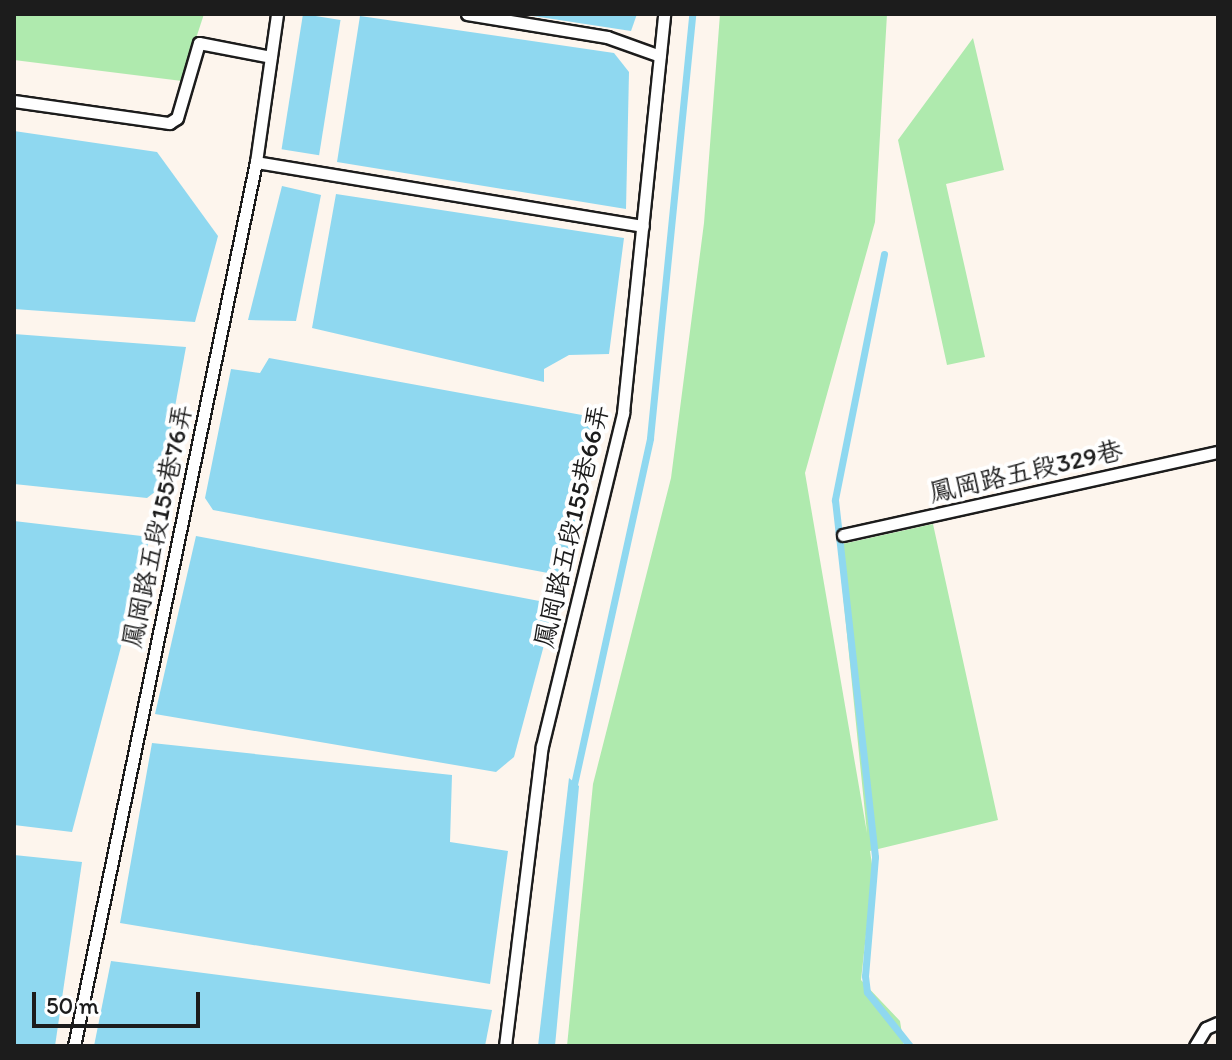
<!DOCTYPE html>
<html>
<head>
<meta charset="utf-8">
<style>
  body { margin:0 }
  #map { position:relative; width:1232px; height:1060px; overflow:hidden; background:#fdf5ed; font-family:Itim,"LXGW WenKai TC",sans-serif }
  div>[style] { position:absolute }
  [style*='--x'] { left:calc(var(--x)*1px); top:calc(var(--y)*1px); width:calc(var(--w)*1px); rotate:calc(var(--a)*1deg) }
  .green>* { inset:0; background:#afeaae }
  .water>* { inset:0; background:#8fd8f0; transform-origin:0 0 }
  .stream>* { height:7px; margin:-3.5px; padding:0 3.5px; transform-origin:3.5px; border-radius:3.5px; background:#8fd8f0 }
  .roads { filter:drop-shadow(2px 0 #1c1c1c) drop-shadow(-2px 0 #1c1c1c) drop-shadow(0 2px #1c1c1c) drop-shadow(0 -2px #1c1c1c) }
  .lane>* { height:11px; margin:-5.5px; padding:0 5.5px; transform-origin:5.5px; border-radius:5.5px; background:#fff }
  span { translate:-50% -50%; white-space:nowrap; text-align:center; line-height:1.15; -webkit-text-stroke:8px #fff; paint-order:stroke }
  .street-label { font-size:26px; color:#1c1c1c }
  .frame { position:absolute; inset:0; border:16px solid #1c1c1c; pointer-events:none }
  .scale { position:absolute; left:32px; top:992px; width:168px; height:36px; box-sizing:border-box; border:4px solid #1c1c1c; border-top:0; padding-left:10px; font-size:24px; line-height:28px; white-space:nowrap; color:#1c1c1c; -webkit-text-stroke:6px #fff; paint-order:stroke }
</style>
</head>
<body>
<div id="map">
  <div class="green">
    <i style="clip-path:polygon(14px 14px,204px 14px,182px 81px,14px 60px)"></i>
    <i style="clip-path:polygon(720px 14px,887px 14px,875px 222px,805px 473px,867px 833px,838px 545px,933px 524px,998px 820px,870px 851px,873px 871px,861px 980px,900px 1021px,904px 1046px,567px 1046px,593px 784px,671px 478px,704px 223px)"></i>
    <i style="clip-path:polygon(973px 38px,1004px 170px,946px 184px,985px 357px,947px 365px,898px 140px)"></i>
  </div>
  <div class="water">
    <i style="left:303px;top:14px;width:38px;height:137px;rotate:9deg"></i>
    <i style="clip-path:polygon(520px 14px,637px 14px,631px 31px)"></i>
    <i style="clip-path:polygon(360px 16px,614px 53px,629px 72px,626px 209px,337px 162px)"></i>
    <i style="clip-path:polygon(14px 131px,157px 152px,218px 236px,195px 322px,14px 309px)"></i>
    <i style="clip-path:polygon(282px 186px,321px 195px,296px 321px,248px 320px)"></i>
    <i style="clip-path:polygon(336px 194px,624px 238px,609px 354px,569px 355px,544px 369px,544px 382px,312px 328px)"></i>
    <i style="clip-path:polygon(14px 334px,186px 347px,160px 488px,147px 498px,14px 484px)"></i>
    <i style="clip-path:polygon(269px 358px,582px 415px,593px 432px,564px 576px,213px 510px,205px 498px,231px 369px,260px 373px)"></i>
    <i style="clip-path:polygon(14px 521px,150px 537px,72px 832px,14px 825px)"></i>
    <i style="clip-path:polygon(196px 536px,555px 604px,514px 757px,496px 772px,155px 714px)"></i>
    <i style="clip-path:polygon(152px 743px,452px 775px,450px 842px,508px 851px,490px 984px,120px 923px)"></i>
    <i style="clip-path:polygon(569px 778px,579px 786px,555px 1046px,538px 1046px)"></i>
    <i style="clip-path:polygon(14px 855px,82px 862px,55px 1046px,14px 1046px)"></i>
    <i style="clip-path:polygon(111px 961px,492px 1010px,485px 1046px,94px 1046px)"></i>
  </div>
  <div class="stream">
    <i style="--x:884;--y:254;--w:251;--a:101.3"></i>
    <i style="--x:835;--y:500;--w:359;--a:83.6"></i>
    <i style="--x:875;--y:857;--w:119;--a:94.8"></i>
    <i style="--x:865;--y:976;--w:16;--a:83"></i>
    <i style="--x:867;--y:992;--w:69;--a:51.5"></i>
    <i style="--x:573;--y:789;--w:359;--a:-77.6"></i>
    <i style="--x:650;--y:438;--w:426;--a:-84.3"></i>
  </div>
  <div class="roads">
    <div class="lane">
      <i style="--x:467;--y:14;--w:142;--a:9.3"></i>
      <i style="--x:607;--y:37;--w:56;--a:19.7"></i>
      <i style="--x:14;--y:101;--w:157;--a:8.1"></i>
      <i style="--x:169;--y:123;--w:9;--a:-32"></i>
      <i style="--x:177;--y:118;--w:78;--a:-73.7"></i>
      <i style="--x:199;--y:43;--w:73;--a:11"></i>
      <i style="--x:256;--y:162;--w:392;--a:9.4"></i>
      <i style="--x:843;--y:535;--w:384;--a:-12.5"></i>
      <i style="--x:74;--y:1046;--w:903;--a:-78.37"></i>
      <i style="--x:256;--y:162;--w:149;--a:-81.9"></i>
      <i style="--x:505;--y:1046;--w:302;--a:-83"></i>
      <i style="--x:542;--y:746;--w:343;--a:-76.3"></i>
      <i style="--x:623;--y:413;--w:401;--a:-84.1"></i>
      <i style="--x:1195;--y:1046;--w:21;--a:-59"></i>
      <i style="--x:1206;--y:1028;--w:13;--a:-23"></i>
    </div>
  </div>
  <div class="street-label">
    <span style="left:1026px;top:472px;rotate:-13deg">鳳岡路五段329巷</span>
    <span style="left:158px;top:526px;rotate:-78deg">鳳岡路五段155巷76弄</span>
    <span style="left:572px;top:526px;rotate:-77deg">鳳岡路五段155巷66弄</span>
  </div>
  <div class="frame"></div>
  <div class="scale">50 m</div>
</div>
</body>
</html>
